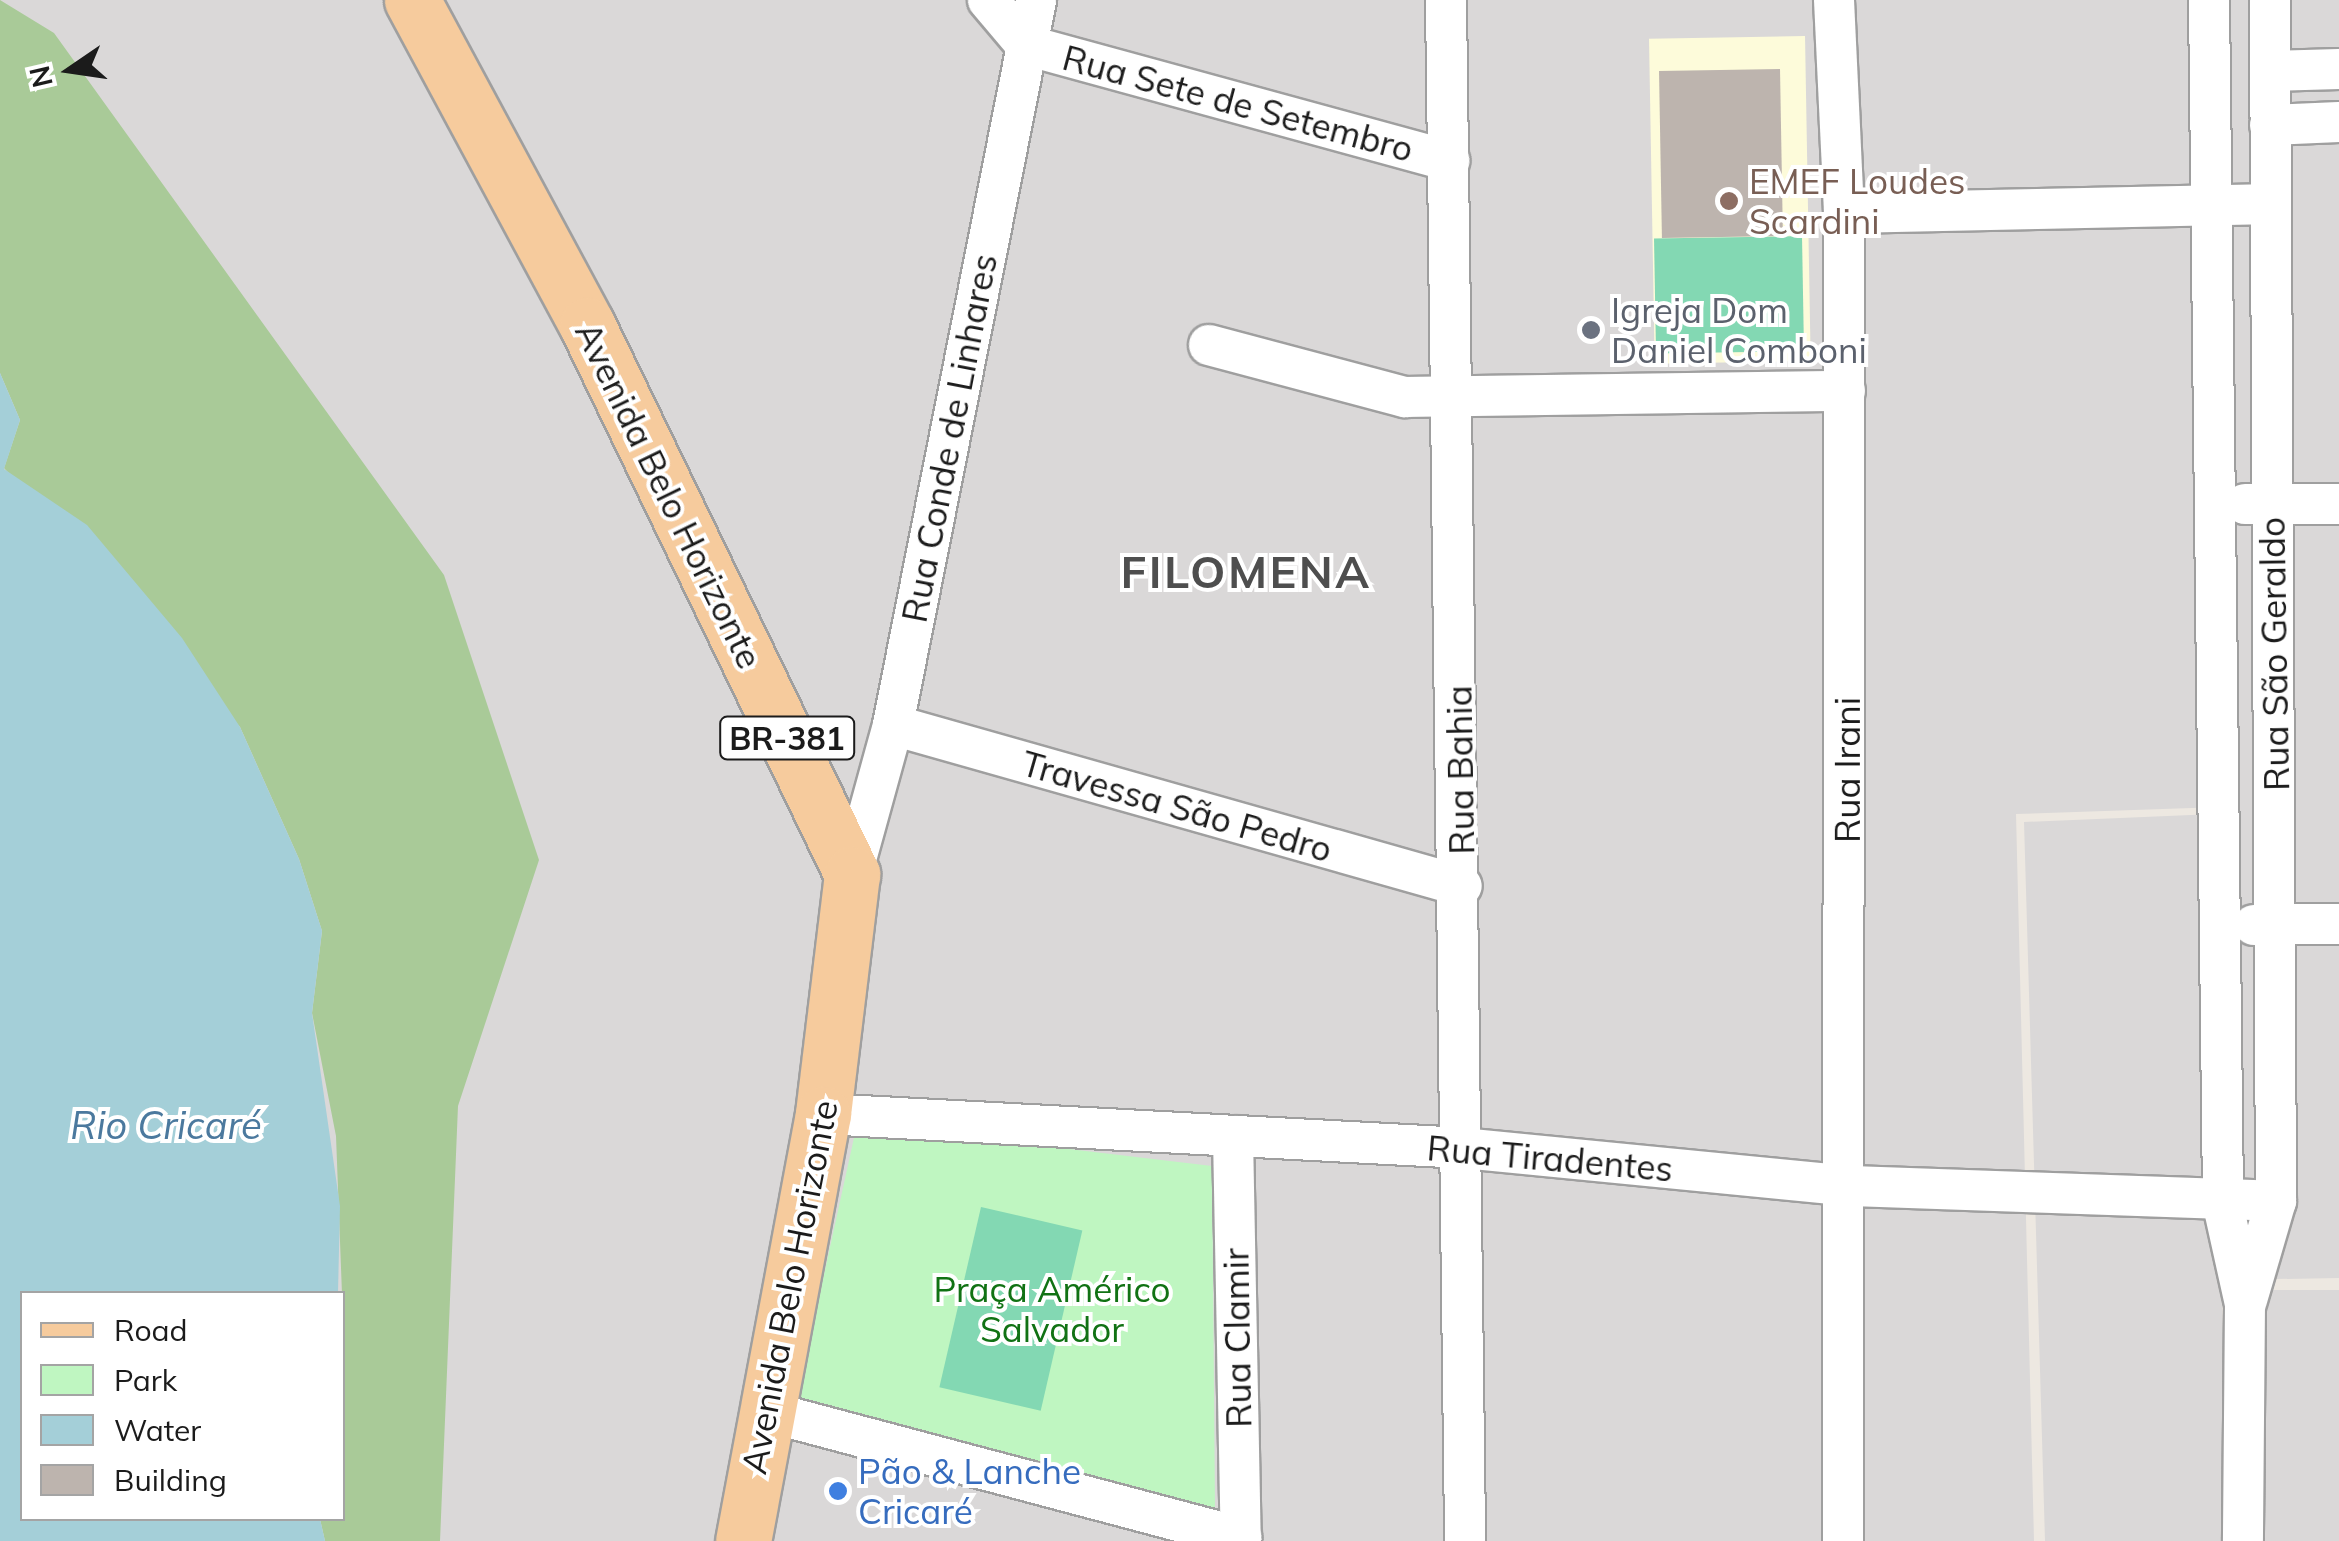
<!DOCTYPE html>
<html>
<head>
<meta charset="utf-8">
<style>
  body { margin:0 }
  #map { position:relative; width:2339px; height:1541px; overflow:hidden; background:#ede8e1; font-family:Mulish,sans-serif }
  div>[style] { position:absolute }
  [style*='--x'] { left:calc(var(--x)*1px); top:calc(var(--y)*1px); width:calc(var(--w)*1px); rotate:calc(var(--a)*1deg) }
  .residential>* { inset:0; background:#dad8d8; transform-origin:0 0 }
  .education>* { inset:0; background:#fdfbda; transform-origin:0 0 }
  .forest>* { inset:0; background:#a9ca98 }
  .park>* { inset:0; background:#bff6c1 }
  .pitch>* { inset:0; background:#83d8b3; transform-origin:0 0 }
  .water>* { inset:0; background:#a4cfd8 }
  .building>* { inset:0; background:#bdb4ae; transform-origin:0 0 }
  .roads { filter:drop-shadow(2px 0 #9f9f9f) drop-shadow(-2px 0 #9f9f9f) drop-shadow(0 2px #9f9f9f) drop-shadow(0 -2px #9f9f9f) }
  .street>* { height:40px; margin:-20px; padding:0 20px; transform-origin:20px; border-radius:20px; background:#fff }
  .primary>* { height:55px; margin:-27.5px; padding:0 27.5px; transform-origin:27.5px; border-radius:27.5px; background:#f6cb9d }
  .dots>* { width:28px; height:28px; translate:-50% -50%; box-sizing:border-box; border:5px solid #fff; border-radius:50% }
  span { translate:-50% -50%; white-space:nowrap; text-align:center; line-height:1.15; -webkit-text-stroke:8px #fff; paint-order:stroke }
  .shield-label span { padding:2px 8px; background:#fff; border:2px solid; border-radius:8px; -webkit-text-stroke-width:0 }
  .shield-label { font-size:32px; color:#1b1b1b; font-weight:700 }
  .street-label { font-size:35px; color:#1b1b1b }
  .education-label { font-size:35px; color:#785e54 }
  .left { translate:0 -50%; text-align:left }
  .worship-label { font-size:35px; color:#5b616d }
  .park-label { font-size:35px; color:#117214 }
  .shop-label { font-size:35px; color:#366cbe }
  .water-label { font-size:38px; color:#4b799e; font-style:italic }
  .district-label { font-size:45px; color:#4e4e4e; font-weight:700; letter-spacing:2.5px }
  .legend { position:absolute; left:20px; top:1291px; width:325px; height:230px; box-sizing:border-box; background:#fff; border:2px solid #a4a4a4; margin:0; padding:12px 18px; list-style:none; font-size:30px; color:#1b1b1b }
  .legend li { display:flex; align-items:center; gap:20px; height:50px }
  .legend b { width:50px; border:2px solid #a4a4a4 }
  .north { position:absolute; left:20px; top:20px; width:100px; height:100px; -webkit-text-stroke:8px #fff; paint-order:stroke; rotate:257deg; font-size:28px; font-weight:700; line-height:40px; text-align:center; color:#1b1b1b }
  .north::after { content:''; display:block; margin:auto; width:35px; height:45px; background:#1b1b1b; clip-path:polygon(50% 0,100% 100%,50% 72%,0 100%) }
</style>
</head>
<body>
<div id="map">
  <div class="residential">
    <i style="clip-path:polygon(0 0,2208px 0,2221px 807px,2016px 814px,2034px 1541px,111px 1541px,108px 1519px,342px 1518px,342px 1294px,79px 1293px,0 899px)"></i>
    <i style="clip-path:polygon(2226px 0,2339px 0,2339px 1278px,2221px 1280px,2231px 1541px,2045px 1541px,2024px 822px,2238px 813px)"></i>
    <i style="left:2339px;top:1290px;width:251px;height:102px;rotate:90deg"></i>
  </div>
  <div class="education">
    <i style="left:1805px;top:36px;width:325px;height:156px;rotate:89deg"></i>
  </div>
  <div class="forest">
    <i style="clip-path:polygon(0 0,54px 33px,444px 575px,539px 860px,458px 1106px,440px 1541px,325px 1541px,320px 1519px,342px 1518px,342px 1294px,336px 1136px,312px 1013px,322px 931px,299px 859px,240px 727px,4px 468px,20px 420px,0 373px)"></i>
  </div>
  <div class="park">
    <i style="clip-path:polygon(857px 1124px,1212px 1166px,1215px 1510px,793px 1416px)"></i>
  </div>
  <div class="pitch">
    <i style="left:1802px;top:236px;width:115px;height:148px;rotate:89deg"></i>
    <i style="left:981px;top:1207px;width:104px;height:185px;rotate:13deg"></i>
  </div>
  <div class="water">
    <i style="clip-path:polygon(0 373px,20px 420px,4px 469px,87px 525px,182px 638px,240px 727px,299px 859px,322px 931px,312px 1013px,340px 1206px,338px 1293px,22px 1294px,22px 1518px,320px 1519px,325px 1541px,0 1541px)"></i>
  </div>
  <div class="building">
    <i style="left:1780px;top:69px;width:167px;height:121px;rotate:89deg"></i>
  </div>
  <div class="roads">
    <div class="street">
      <i style="--x:988;--y:0;--w:59;--a:49.8"></i>
      <i style="--x:1026;--y:45;--w:439;--a:15.3"></i>
      <i style="--x:1446;--y:0;--w:1541;--a:89.29"></i>
      <i style="--x:1834;--y:0;--w:213;--a:87.3"></i>
      <i style="--x:1844;--y:213;--w:1328;--a:90.04"></i>
      <i style="--x:2209;--y:0;--w:1205;--a:89.33"></i>
      <i style="--x:2223;--y:1205;--w:101;--a:77.5"></i>
      <i style="--x:2245;--y:1304;--w:237;--a:90.5"></i>
      <i style="--x:2270;--y:71;--w:69;--a:-1.7"></i>
      <i style="--x:2270;--y:125;--w:69;--a:-2.5"></i>
      <i style="--x:1844;--y:213;--w:422;--a:-1.2"></i>
      <i style="--x:1209;--y:345;--w:203;--a:14.9"></i>
      <i style="--x:1405;--y:397;--w:440;--a:-0.8"></i>
      <i style="--x:2245;--y:504;--w:94;--a:0"></i>
      <i style="--x:893;--y:725;--w:591;--a:15.8"></i>
      <i style="--x:852;--y:874;--w:155;--a:-74.6"></i>
      <i style="--x:893;--y:725;--w:739;--a:-78.84"></i>
      <i style="--x:2254;--y:925;--w:85;--a:-0.7"></i>
      <i style="--x:823;--y:1114;--w:641;--a:3.04"></i>
      <i style="--x:1463;--y:1148;--w:389;--a:5.6"></i>
      <i style="--x:1850;--y:1186;--w:426;--a:2"></i>
      <i style="--x:1233;--y:1136;--w:405;--a:88.9"></i>
      <i style="--x:2247;--y:1300;--w:103;--a:-73.7"></i>
      <i style="--x:2276;--y:1201;--w:1201;--a:-90.29"></i>
      <i style="--x:765;--y:1411;--w:493;--a:14.9"></i>
    </div>
    <div class="primary">
      <i style="--x:412;--y:0;--w:369;--a:61.7"></i>
      <i style="--x:587;--y:325;--w:610;--a:64.23"></i>
      <i style="--x:852;--y:874;--w:242;--a:96.9"></i>
      <i style="--x:823;--y:1114;--w:434;--a:100.6"></i>
    </div>
  </div>
  <div class="dots">
    <i style="left:1729px;top:201px;background:#8d6e63"></i>
    <i style="left:1591px;top:330px;background:#6b7280"></i>
    <i style="left:838px;top:1491px;background:#3f7fe0"></i>
  </div>
  <div class="shield-label">
    <span style="left:787px;top:738px">BR-381</span>
  </div>
  <div class="street-label">
    <span style="left:1238px;top:103px;rotate:15deg">Rua Sete de Setembro</span>
    <span style="left:949px;top:438px;rotate:-79deg">Rua Conde de Linhares</span>
    <span style="left:669px;top:495px;rotate:64deg">Avenida Belo Horizonte</span>
    <span style="left:2274px;top:654px;rotate:-91deg">Rua São Geraldo</span>
    <span style="left:1460px;top:770px;rotate:-91deg">Rua Bahia</span>
    <span style="left:1847px;top:770px;rotate:-90deg">Rua Irani</span>
    <span style="left:1177px;top:806px;rotate:16deg">Travessa São Pedro</span>
    <span style="left:1550px;top:1158px;rotate:5deg">Rua Tiradentes</span>
    <span style="left:789px;top:1287px;rotate:-79deg">Avenida Belo Horizonte</span>
    <span style="left:1237px;top:1338px;rotate:-91deg">Rua Clamir</span>
  </div>
  <div class="education-label">
    <span class="left" style="left:1749px;top:201px">EMEF Loudes<br>Scardini</span>
  </div>
  <div class="worship-label">
    <span class="left" style="left:1611px;top:330px">Igreja Dom<br>Daniel Comboni</span>
  </div>
  <div class="park-label">
    <span style="left:1052px;top:1309px">Praça Américo<br>Salvador</span>
  </div>
  <div class="shop-label">
    <span class="left" style="left:858px;top:1491px">Pão &amp; Lanche<br>Cricaré</span>
  </div>
  <div class="water-label">
    <span style="left:166px;top:1126px">Rio Cricaré</span>
  </div>
  <div class="district-label">
    <span style="left:1246px;top:572px">FILOMENA</span>
  </div>
  <ul class="legend">
  <li><b style="height:12px;background:#f6cb9d"></b>Road</li>
  <li><b style="height:28px;background:#bff6c1"></b>Park</li>
  <li><b style="height:28px;background:#a4cfd8"></b>Water</li>
  <li><b style="height:28px;background:#bdb4ae"></b>Building</li>
  </ul>
  <div class="north">N</div>
</div>
</body>
</html>
